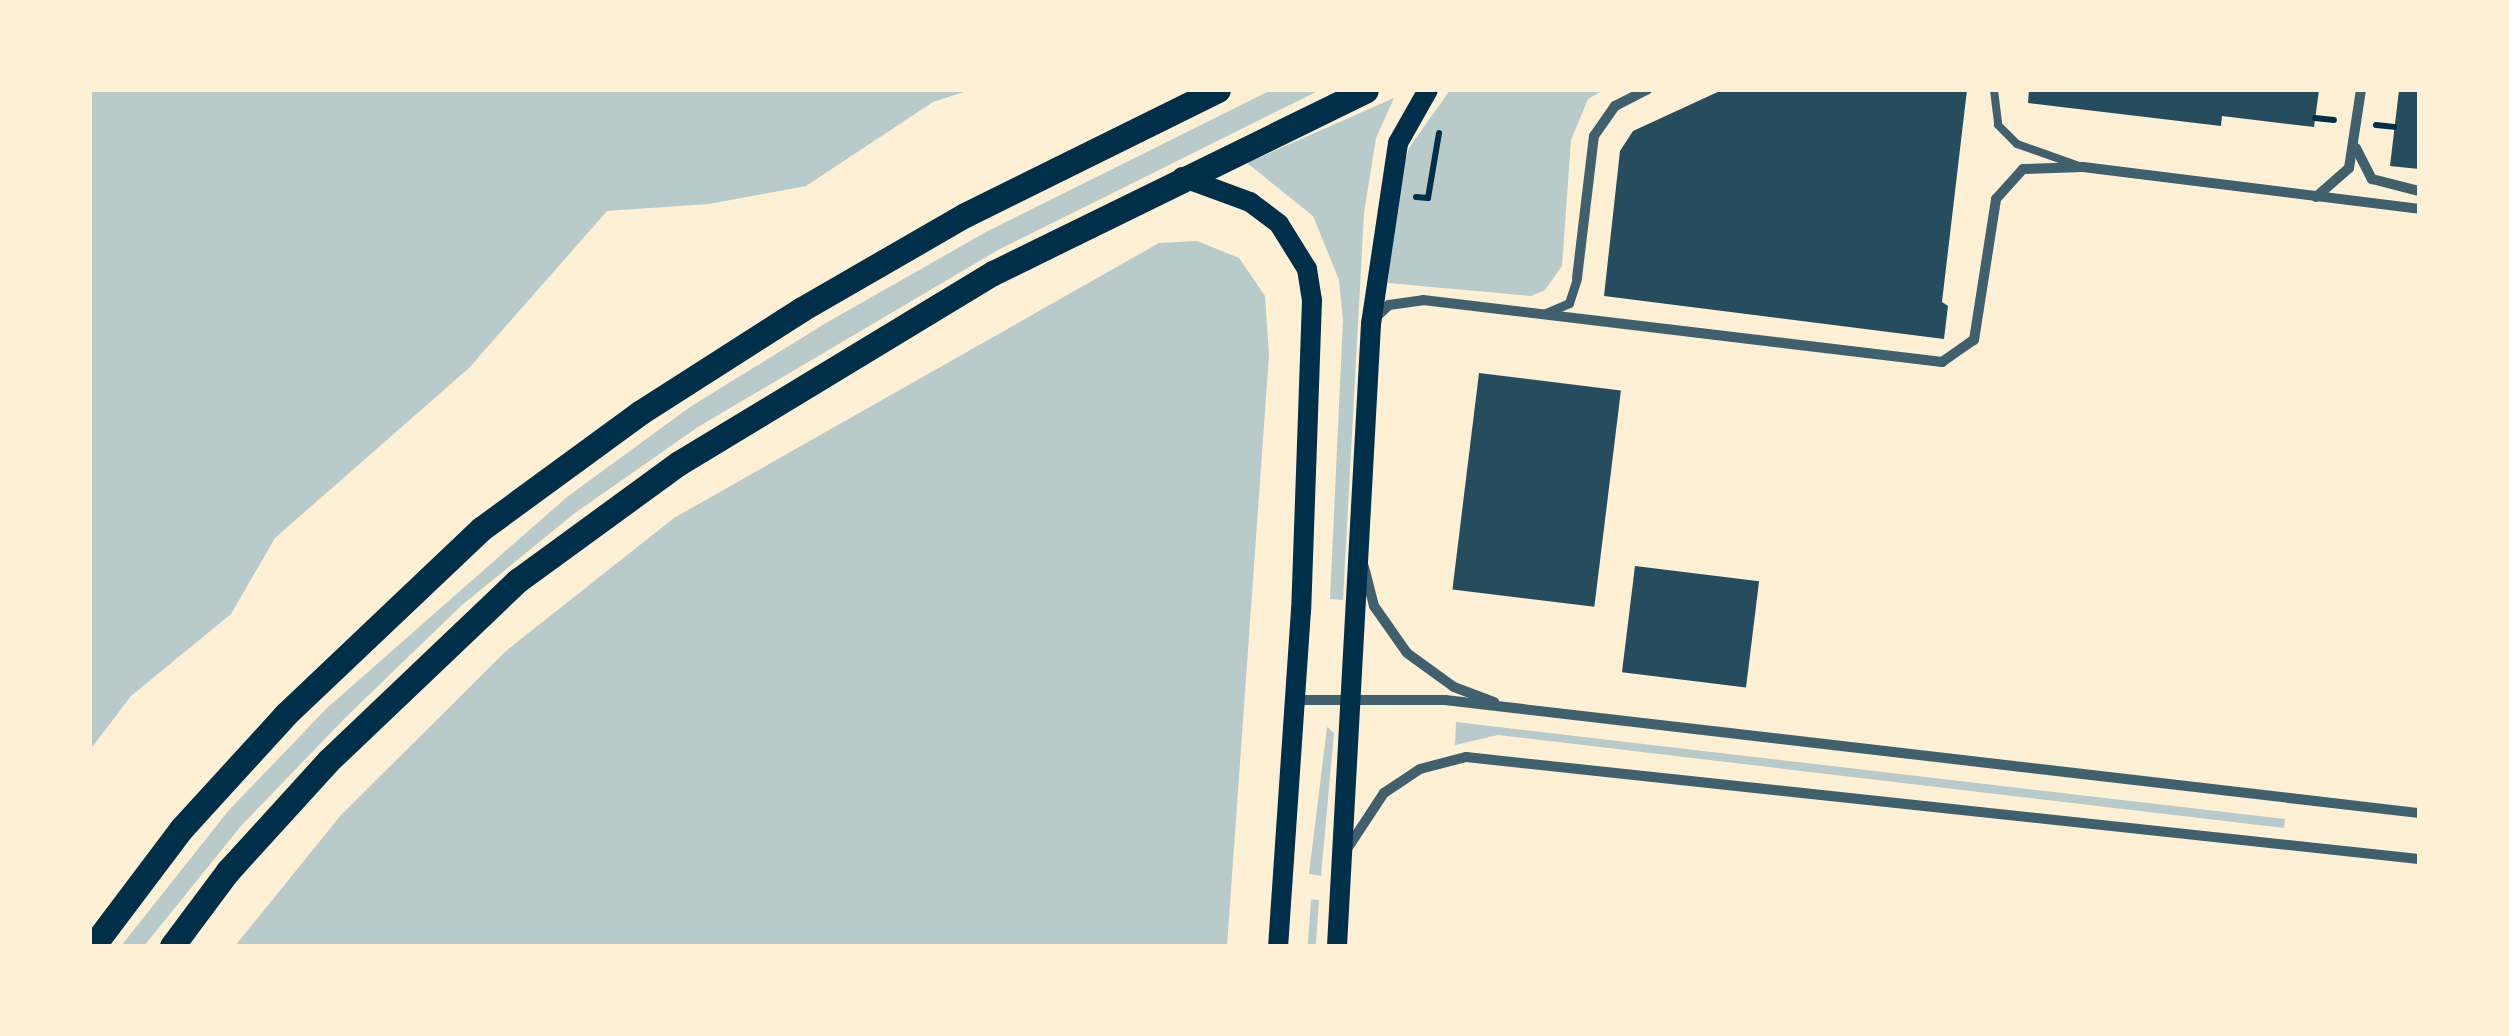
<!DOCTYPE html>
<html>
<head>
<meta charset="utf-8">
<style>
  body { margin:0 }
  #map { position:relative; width:2509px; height:1036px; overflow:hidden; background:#fdf0d5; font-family:Arial,sans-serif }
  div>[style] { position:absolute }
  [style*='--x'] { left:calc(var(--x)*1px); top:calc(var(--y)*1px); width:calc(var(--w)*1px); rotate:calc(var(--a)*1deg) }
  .green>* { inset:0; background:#b9caca; transform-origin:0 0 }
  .building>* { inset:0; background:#264d5e; transform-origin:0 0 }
  .path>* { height:6px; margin:-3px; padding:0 3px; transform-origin:3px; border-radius:3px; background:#003049 }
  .service>* { height:8px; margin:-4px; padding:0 4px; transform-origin:4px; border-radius:4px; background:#3f606c }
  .pedestrian>* { height:9px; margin:-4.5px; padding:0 4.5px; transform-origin:4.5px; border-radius:4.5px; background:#3f606c }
  .minor>* { height:10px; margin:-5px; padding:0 5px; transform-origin:5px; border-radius:5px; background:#3f606c }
  .secondary>* { height:20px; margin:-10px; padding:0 10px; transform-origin:10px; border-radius:10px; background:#003049 }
  .primary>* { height:25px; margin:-12.5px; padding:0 12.5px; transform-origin:12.5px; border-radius:12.5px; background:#003049 }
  span { translate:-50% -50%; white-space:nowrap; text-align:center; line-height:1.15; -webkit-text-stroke:8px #fdf0d5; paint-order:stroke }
  .frame { position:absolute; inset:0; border:92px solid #fdf0d5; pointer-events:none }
</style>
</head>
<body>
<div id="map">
  <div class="green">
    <i style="clip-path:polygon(90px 90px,970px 90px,933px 102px,806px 186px,709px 204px,607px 211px,469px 368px,275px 538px,231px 614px,131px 696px,90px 750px)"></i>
    <i style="clip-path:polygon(1271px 90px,1320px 90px,998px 250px,698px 427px,575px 513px,462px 605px,344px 719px,241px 826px,144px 946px,121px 946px,229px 810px,327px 708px,567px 497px,690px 407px,826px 323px,986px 232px)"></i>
    <i style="clip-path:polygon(1450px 90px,1604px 90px,1588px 99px,1571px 140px,1562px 266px,1545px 290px,1531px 296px,1388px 283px,1397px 188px,1409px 148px)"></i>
    <i style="clip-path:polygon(1394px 98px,1376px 138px,1364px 213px,1343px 600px,1330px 599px,1343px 320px,1339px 280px,1313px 216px,1247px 163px)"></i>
    <i style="clip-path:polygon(1197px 241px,1239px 258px,1265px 296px,1269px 355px,1227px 946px,235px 946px,341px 815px,507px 650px,674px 518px,1159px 243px)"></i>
    <i style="clip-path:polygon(1456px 722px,2285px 819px,2284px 828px,1498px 735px,1455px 745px)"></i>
    <i style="clip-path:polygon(1327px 727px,1334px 733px,1321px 876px,1309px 874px)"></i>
    <i style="left:1319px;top:900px;width:46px;height:8px;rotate:94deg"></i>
  </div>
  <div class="building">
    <i style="clip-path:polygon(1722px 90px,1967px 90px,1942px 302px,1948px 306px,1944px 339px,1604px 296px,1620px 151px,1633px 131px)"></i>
    <i style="clip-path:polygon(2029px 90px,2319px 90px,2314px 127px,2222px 116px,2221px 126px,2028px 103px)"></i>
    <i style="clip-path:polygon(2399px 90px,2419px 90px,2419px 169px,2390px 166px)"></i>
    <i style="left:1479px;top:373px;width:143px;height:218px;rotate:7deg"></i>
    <i style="left:1635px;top:566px;width:125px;height:107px;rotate:7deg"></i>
  </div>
  <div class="path">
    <i style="--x:2315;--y:118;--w:19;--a:6"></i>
    <i style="--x:2376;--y:125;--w:18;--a:6"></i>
    <i style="--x:1416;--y:197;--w:12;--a:5"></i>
    <i style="--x:1428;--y:198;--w:66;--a:-80.4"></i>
  </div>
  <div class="service">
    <i style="--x:1994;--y:90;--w:35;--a:83"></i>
    <i style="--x:1998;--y:125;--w:27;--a:45"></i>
    <i style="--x:2017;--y:144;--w:66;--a:19.5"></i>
  </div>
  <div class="pedestrian">
    <i style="--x:1546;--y:313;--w:25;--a:-23"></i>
    <i style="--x:1569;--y:303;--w:26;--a:-72"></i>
  </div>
  <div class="minor">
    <i style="--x:2356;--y:148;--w:35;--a:63"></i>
    <i style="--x:2372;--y:179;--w:49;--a:14.3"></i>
    <i style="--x:2316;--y:197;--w:44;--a:-41.3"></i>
    <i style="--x:2349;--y:168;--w:79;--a:-81.3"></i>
    <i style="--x:1577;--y:278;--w:143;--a:-83.2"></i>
    <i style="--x:1594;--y:136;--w:37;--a:-55"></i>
    <i style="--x:1615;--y:106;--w:36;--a:-27"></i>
    <i style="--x:1376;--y:317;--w:18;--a:-43"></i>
    <i style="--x:1389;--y:305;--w:34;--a:-8"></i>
    <i style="--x:1423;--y:300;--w:523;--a:6.81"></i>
    <i style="--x:1942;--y:362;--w:39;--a:-35"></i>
    <i style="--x:1974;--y:340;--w:143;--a:-81.1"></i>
    <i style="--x:1996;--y:199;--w:40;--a:-48"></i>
    <i style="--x:2023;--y:169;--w:60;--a:-1.9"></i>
    <i style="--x:2083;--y:167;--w:339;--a:7.1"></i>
    <i style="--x:1364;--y:567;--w:40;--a:75.6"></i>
    <i style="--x:1374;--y:606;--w:57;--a:54.9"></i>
    <i style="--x:1407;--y:653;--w:58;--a:35.9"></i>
    <i style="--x:1454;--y:687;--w:43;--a:20.6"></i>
    <i style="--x:1293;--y:700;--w:152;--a:0"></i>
    <i style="--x:1445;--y:700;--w:981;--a:6.62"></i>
    <i style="--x:1349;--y:846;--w:64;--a:-56.6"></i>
    <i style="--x:1384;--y:793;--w:43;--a:-33.7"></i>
    <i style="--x:1420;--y:769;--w:48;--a:-14.6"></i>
    <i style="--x:1466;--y:757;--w:958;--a:6.11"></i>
  </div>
  <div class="secondary">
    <i style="--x:1182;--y:177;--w:72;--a:20.2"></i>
    <i style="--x:1250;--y:202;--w:36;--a:37"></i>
    <i style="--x:1279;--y:224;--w:53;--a:58.1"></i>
    <i style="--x:1307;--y:269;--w:31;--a:81"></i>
    <i style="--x:1312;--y:300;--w:310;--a:92"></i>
    <i style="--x:1301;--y:610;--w:337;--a:93.9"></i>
    <i style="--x:1337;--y:946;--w:623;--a:-86.87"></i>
    <i style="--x:1371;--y:324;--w:183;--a:-81.5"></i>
    <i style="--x:1398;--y:143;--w:61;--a:-60.5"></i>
  </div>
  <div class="primary">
    <i style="--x:93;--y:946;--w:148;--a:-53"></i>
    <i style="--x:182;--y:828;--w:154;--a:-47.6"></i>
    <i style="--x:286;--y:714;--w:269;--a:-43.5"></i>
    <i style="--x:481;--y:529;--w:198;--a:-36.2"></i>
    <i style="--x:641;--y:412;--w:191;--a:-32.6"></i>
    <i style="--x:802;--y:309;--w:188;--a:-30"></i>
    <i style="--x:965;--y:215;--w:282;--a:-26.3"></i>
    <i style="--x:172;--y:946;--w:94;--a:-53.3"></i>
    <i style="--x:228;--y:871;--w:149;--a:-47.7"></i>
    <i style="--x:328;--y:761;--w:261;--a:-43.6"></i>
    <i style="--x:517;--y:581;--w:200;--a:-36.1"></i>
    <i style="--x:679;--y:463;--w:367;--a:-31.2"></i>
    <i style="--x:993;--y:273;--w:415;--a:-26.1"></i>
  </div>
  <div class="frame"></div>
</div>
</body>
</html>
